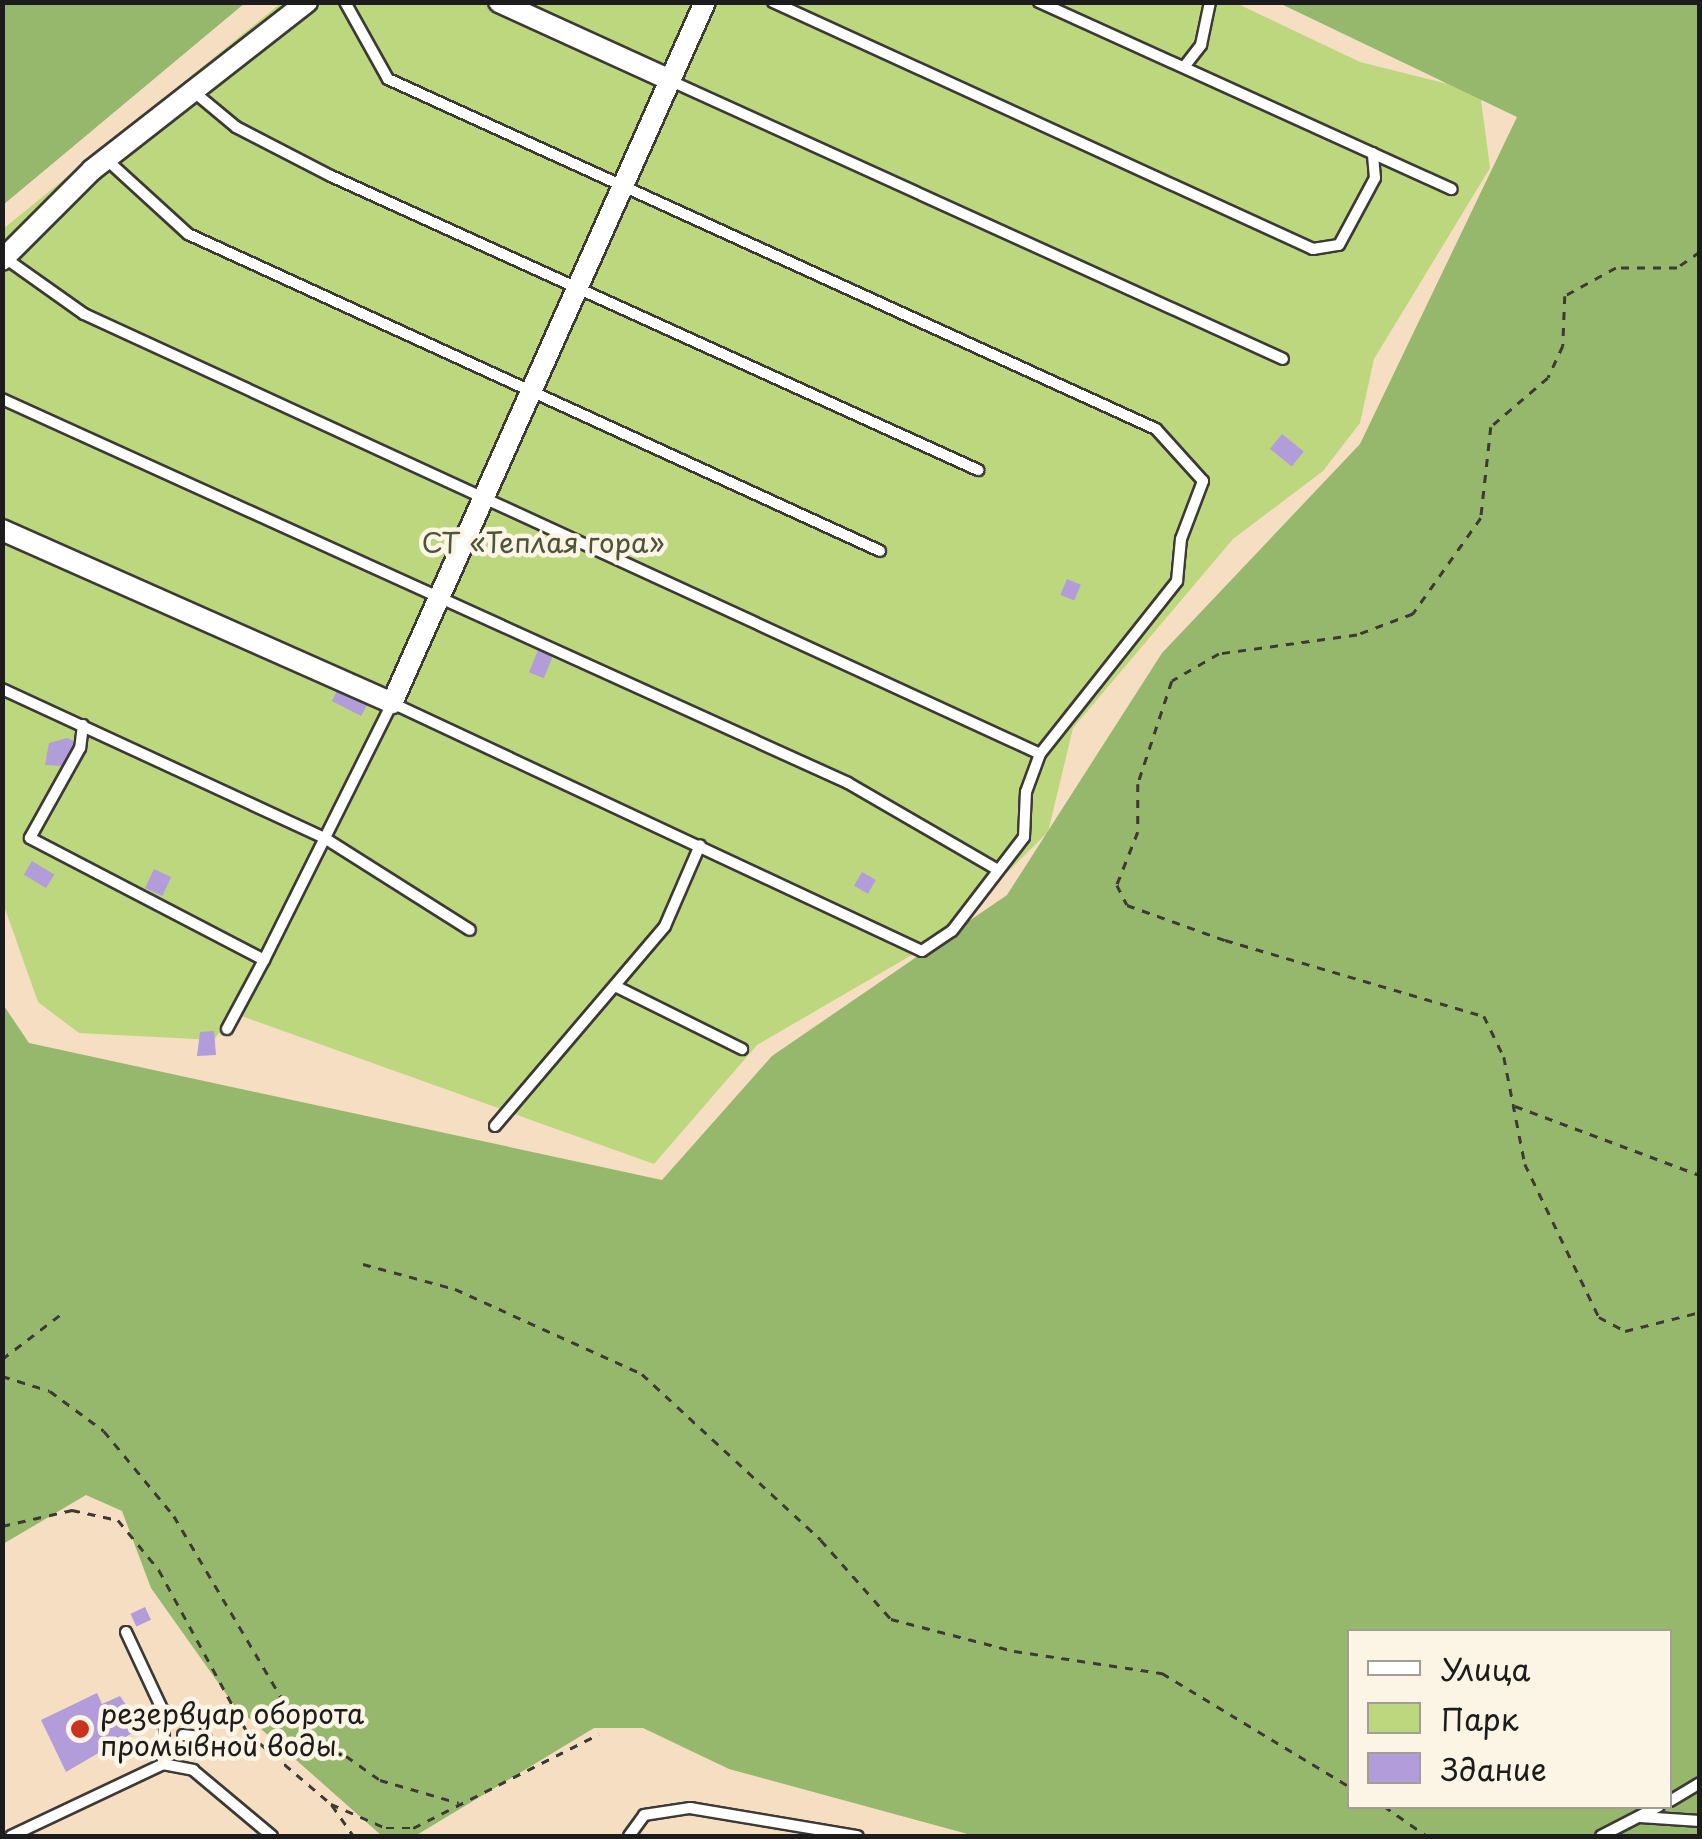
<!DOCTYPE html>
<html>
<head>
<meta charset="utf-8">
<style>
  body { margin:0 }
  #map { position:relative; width:1702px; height:1839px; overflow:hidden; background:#f5dec2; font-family:"Playpen Sans",sans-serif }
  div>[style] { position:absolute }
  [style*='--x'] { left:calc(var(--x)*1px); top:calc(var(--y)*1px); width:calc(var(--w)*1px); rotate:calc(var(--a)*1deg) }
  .green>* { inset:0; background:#bcd77d }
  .forest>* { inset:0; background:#95b86c }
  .building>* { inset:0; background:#b29cda; transform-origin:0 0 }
  .path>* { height:2.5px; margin-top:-1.25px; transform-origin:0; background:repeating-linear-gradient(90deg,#3d3935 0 8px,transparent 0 16px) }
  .roads { filter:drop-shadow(2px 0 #3d3935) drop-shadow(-2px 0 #3d3935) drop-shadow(0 2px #3d3935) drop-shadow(0 -2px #3d3935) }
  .lane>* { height:10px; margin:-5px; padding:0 5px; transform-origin:5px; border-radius:5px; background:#fff }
  .street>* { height:20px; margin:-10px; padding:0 10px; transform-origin:10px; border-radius:10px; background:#fff }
  .dots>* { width:28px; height:28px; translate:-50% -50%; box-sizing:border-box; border:5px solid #fcf5e5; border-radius:50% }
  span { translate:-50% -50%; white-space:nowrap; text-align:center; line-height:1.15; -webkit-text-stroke:9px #fcf5e5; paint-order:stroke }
  .park-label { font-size:28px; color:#4c5439 }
  .poi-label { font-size:28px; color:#1c1c1c }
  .left { translate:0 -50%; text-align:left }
  .frame { position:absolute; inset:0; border:5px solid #1c1c1c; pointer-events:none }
  .legend { position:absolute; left:1347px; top:1629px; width:325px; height:180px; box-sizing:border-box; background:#fcf5e5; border:2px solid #a29e95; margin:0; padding:12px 18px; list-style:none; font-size:30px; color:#1c1c1c }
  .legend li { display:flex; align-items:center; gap:20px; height:50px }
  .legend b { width:50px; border:2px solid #a29e95 }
</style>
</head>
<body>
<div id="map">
  <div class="green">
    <i style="clip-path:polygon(281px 3px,1236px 3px,1360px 62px,1480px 92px,1490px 168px,1374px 359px,1360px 423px,1323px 471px,1233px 539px,1073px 728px,1048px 832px,941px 938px,757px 1045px,654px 1164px,233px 1013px,214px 1040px,79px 1033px,38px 1002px,3px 903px,3px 229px)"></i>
  </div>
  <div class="forest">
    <i style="clip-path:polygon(3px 2px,245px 2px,245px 3px,3px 205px)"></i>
    <i style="clip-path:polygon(evenodd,1279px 3px,1699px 3px,1699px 1836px,975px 1836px,729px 1769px,643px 1728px,594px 1728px,415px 1836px,382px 1836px,234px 1705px,151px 1588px,122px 1511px,86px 1495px,3px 1544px,2px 1003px,29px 1043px,662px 1180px,772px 1056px,1007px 895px,1162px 653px,1360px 444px,1517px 117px,1279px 3px,1350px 1632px,1670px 1632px,1670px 1806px,1350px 1806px,1350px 1632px)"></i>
  </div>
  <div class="building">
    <i style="left:1282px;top:434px;width:28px;height:19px;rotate:39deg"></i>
    <i style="left:1067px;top:579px;width:15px;height:17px;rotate:23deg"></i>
    <i style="left:538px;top:650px;width:16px;height:24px;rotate:22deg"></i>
    <i style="left:340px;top:685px;width:33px;height:18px;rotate:27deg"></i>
    <i style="clip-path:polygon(67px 738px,76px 742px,64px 766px,45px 765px,49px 743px)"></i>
    <i style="left:32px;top:861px;width:26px;height:16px;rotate:31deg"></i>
    <i style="left:154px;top:869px;width:19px;height:21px;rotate:25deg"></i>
    <i style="left:862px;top:872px;width:16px;height:16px;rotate:30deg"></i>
    <i style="clip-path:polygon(214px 1031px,216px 1055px,197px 1056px,200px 1032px)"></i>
    <i style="left:145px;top:1607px;width:14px;height:16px;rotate:65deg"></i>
    <i style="clip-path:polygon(97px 1693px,102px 1704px,120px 1696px,141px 1728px,66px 1772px,41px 1720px)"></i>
  </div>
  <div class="path">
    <i style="--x:1700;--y:252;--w:28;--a:145"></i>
    <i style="--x:1677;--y:268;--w:61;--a:180"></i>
    <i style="--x:1616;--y:268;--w:58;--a:151.2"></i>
    <i style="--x:1565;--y:296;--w:50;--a:92.3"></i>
    <i style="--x:1563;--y:346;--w:35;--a:115"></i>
    <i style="--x:1548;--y:378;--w:75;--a:139.3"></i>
    <i style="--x:1491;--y:427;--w:92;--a:96.3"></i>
    <i style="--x:1481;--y:518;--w:118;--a:125.3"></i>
    <i style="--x:1413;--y:614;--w:60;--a:159.4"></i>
    <i style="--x:1357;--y:635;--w:139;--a:172.2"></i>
    <i style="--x:1219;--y:654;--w:54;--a:150.1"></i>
    <i style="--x:1172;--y:681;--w:108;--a:108.3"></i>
    <i style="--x:1138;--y:784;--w:48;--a:90"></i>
    <i style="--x:1138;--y:832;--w:57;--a:111.6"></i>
    <i style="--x:1117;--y:885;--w:22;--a:63"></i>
    <i style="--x:1127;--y:905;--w:104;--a:19.7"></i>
    <i style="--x:1225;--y:940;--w:270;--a:16.4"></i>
    <i style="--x:1484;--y:1016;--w:46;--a:64"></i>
    <i style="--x:1504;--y:1057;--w:109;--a:78.9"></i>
    <i style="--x:1525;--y:1164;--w:170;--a:64.2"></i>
    <i style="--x:1599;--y:1317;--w:30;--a:28"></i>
    <i style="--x:1625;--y:1331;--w:77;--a:-14.2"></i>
    <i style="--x:1515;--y:1106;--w:197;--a:20.5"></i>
    <i style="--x:363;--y:1264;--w:95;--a:15.2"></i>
    <i style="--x:455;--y:1289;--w:205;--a:24.4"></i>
    <i style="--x:642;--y:1374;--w:244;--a:42.8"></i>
    <i style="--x:821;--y:1540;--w:106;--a:48.5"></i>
    <i style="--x:891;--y:1619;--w:127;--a:14.6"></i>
    <i style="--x:1014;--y:1651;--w:150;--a:8.5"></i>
    <i style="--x:1162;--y:1673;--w:220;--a:31.2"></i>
    <i style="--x:2;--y:1359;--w:79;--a:-37.3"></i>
    <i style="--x:2;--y:1376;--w:50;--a:17.4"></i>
    <i style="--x:50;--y:1391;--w:67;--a:36.5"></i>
    <i style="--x:104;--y:1431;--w:110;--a:50.5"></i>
    <i style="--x:174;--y:1516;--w:236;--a:59.4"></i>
    <i style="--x:294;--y:1719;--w:105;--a:35.3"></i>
    <i style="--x:380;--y:1780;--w:82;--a:16.2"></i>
    <i style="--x:2;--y:1526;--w:72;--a:-12.9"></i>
    <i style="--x:72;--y:1510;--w:47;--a:12.3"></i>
    <i style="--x:118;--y:1520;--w:65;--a:50.6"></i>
    <i style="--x:159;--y:1570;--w:186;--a:61.4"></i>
    <i style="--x:248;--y:1733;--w:109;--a:40.5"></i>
    <i style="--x:331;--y:1804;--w:60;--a:23.6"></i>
    <i style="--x:386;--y:1828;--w:27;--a:0"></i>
    <i style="--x:413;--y:1828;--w:208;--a:-26.8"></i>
    <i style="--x:332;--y:1805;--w:38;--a:55"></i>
    <i style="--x:1384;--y:1806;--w:52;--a:34.9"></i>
  </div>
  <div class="roads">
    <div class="lane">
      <i style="--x:773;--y:2;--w:594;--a:24.58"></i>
      <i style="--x:1313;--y:249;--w:26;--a:-9"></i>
      <i style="--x:1339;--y:245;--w:76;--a:-61.8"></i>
      <i style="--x:1375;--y:178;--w:25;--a:-95"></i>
      <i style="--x:1039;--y:2;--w:453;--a:24.4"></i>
      <i style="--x:1184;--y:67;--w:28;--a:-52"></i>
      <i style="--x:1201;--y:45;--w:44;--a:-78.2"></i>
      <i style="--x:671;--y:81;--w:672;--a:24.43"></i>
      <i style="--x:194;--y:92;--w:55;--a:39.8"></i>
      <i style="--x:236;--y:127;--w:107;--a:27.3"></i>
      <i style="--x:331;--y:176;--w:711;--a:24.44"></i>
      <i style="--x:107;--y:160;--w:110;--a:42.4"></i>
      <i style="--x:188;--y:234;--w:761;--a:24.61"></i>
      <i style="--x:5;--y:258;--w:97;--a:35.3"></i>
      <i style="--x:84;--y:314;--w:1052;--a:24.71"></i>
      <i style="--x:2;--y:399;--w:929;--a:24.41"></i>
      <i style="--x:848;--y:783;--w:173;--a:30.1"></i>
      <i style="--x:2;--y:689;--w:357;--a:24.8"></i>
      <i style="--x:326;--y:839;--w:170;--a:32.3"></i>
      <i style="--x:83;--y:725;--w:23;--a:97"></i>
      <i style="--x:80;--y:748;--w:103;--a:119.1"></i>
      <i style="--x:30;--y:838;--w:264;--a:27.5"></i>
      <i style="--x:264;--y:960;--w:287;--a:-63.5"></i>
      <i style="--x:392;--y:703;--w:585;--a:25.08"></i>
      <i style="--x:922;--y:951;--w:36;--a:-34"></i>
      <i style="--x:952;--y:931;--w:118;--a:-52.5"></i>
      <i style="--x:1024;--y:837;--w:45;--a:-87.5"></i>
      <i style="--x:1026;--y:792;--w:40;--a:-69.8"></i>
      <i style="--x:1040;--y:754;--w:221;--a:-51.6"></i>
      <i style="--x:1177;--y:581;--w:42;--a:-84.6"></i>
      <i style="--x:1181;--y:539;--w:62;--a:-69.2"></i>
      <i style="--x:1203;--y:481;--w:70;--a:-132.1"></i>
      <i style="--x:1156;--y:429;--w:844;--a:-155.5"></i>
      <i style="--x:388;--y:79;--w:88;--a:-119.2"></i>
      <i style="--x:615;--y:986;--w:142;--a:26.4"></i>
      <i style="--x:227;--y:1029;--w:78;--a:-61.8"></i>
      <i style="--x:495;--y:1126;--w:262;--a:-49.6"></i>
      <i style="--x:665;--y:926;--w:88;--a:-66.6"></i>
      <i style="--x:126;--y:1632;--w:89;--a:64.9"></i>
      <i style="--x:164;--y:1713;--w:51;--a:91.1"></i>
      <i style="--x:183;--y:1735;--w:23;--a:7"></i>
      <i style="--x:1670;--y:1801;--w:35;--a:-31"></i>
      <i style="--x:1640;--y:1817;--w:60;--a:3.8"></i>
      <i style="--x:11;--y:1836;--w:168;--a:-25.3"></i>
      <i style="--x:163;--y:1764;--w:31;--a:11"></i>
      <i style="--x:193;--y:1770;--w:103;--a:39.9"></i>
      <i style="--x:629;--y:1836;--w:26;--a:-54"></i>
      <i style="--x:644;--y:1815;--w:47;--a:-8.7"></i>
      <i style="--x:690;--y:1808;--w:170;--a:9.5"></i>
      <i style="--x:1601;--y:1836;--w:65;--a:-27.3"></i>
    </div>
    <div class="street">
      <i style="--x:499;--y:2;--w:188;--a:24.5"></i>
      <i style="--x:2;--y:260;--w:127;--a:-45"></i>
      <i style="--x:92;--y:170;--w:273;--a:-38"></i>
      <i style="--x:2;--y:530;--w:427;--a:23.9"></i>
      <i style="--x:392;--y:703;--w:768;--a:-65.94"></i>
    </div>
  </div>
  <div class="dots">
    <i style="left:80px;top:1729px;background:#c8321e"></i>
  </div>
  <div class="park-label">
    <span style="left:543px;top:542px">СТ «Теплая гора»</span>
  </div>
  <div class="poi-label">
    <span class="left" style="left:100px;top:1729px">резервуар оборота<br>промывной воды.</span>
  </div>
  <div class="frame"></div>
  <ul class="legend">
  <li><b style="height:12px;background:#fff"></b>Улица</li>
  <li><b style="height:28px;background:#bcd77d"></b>Парк</li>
  <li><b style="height:28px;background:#b29cda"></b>Здание</li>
  </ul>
</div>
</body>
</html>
